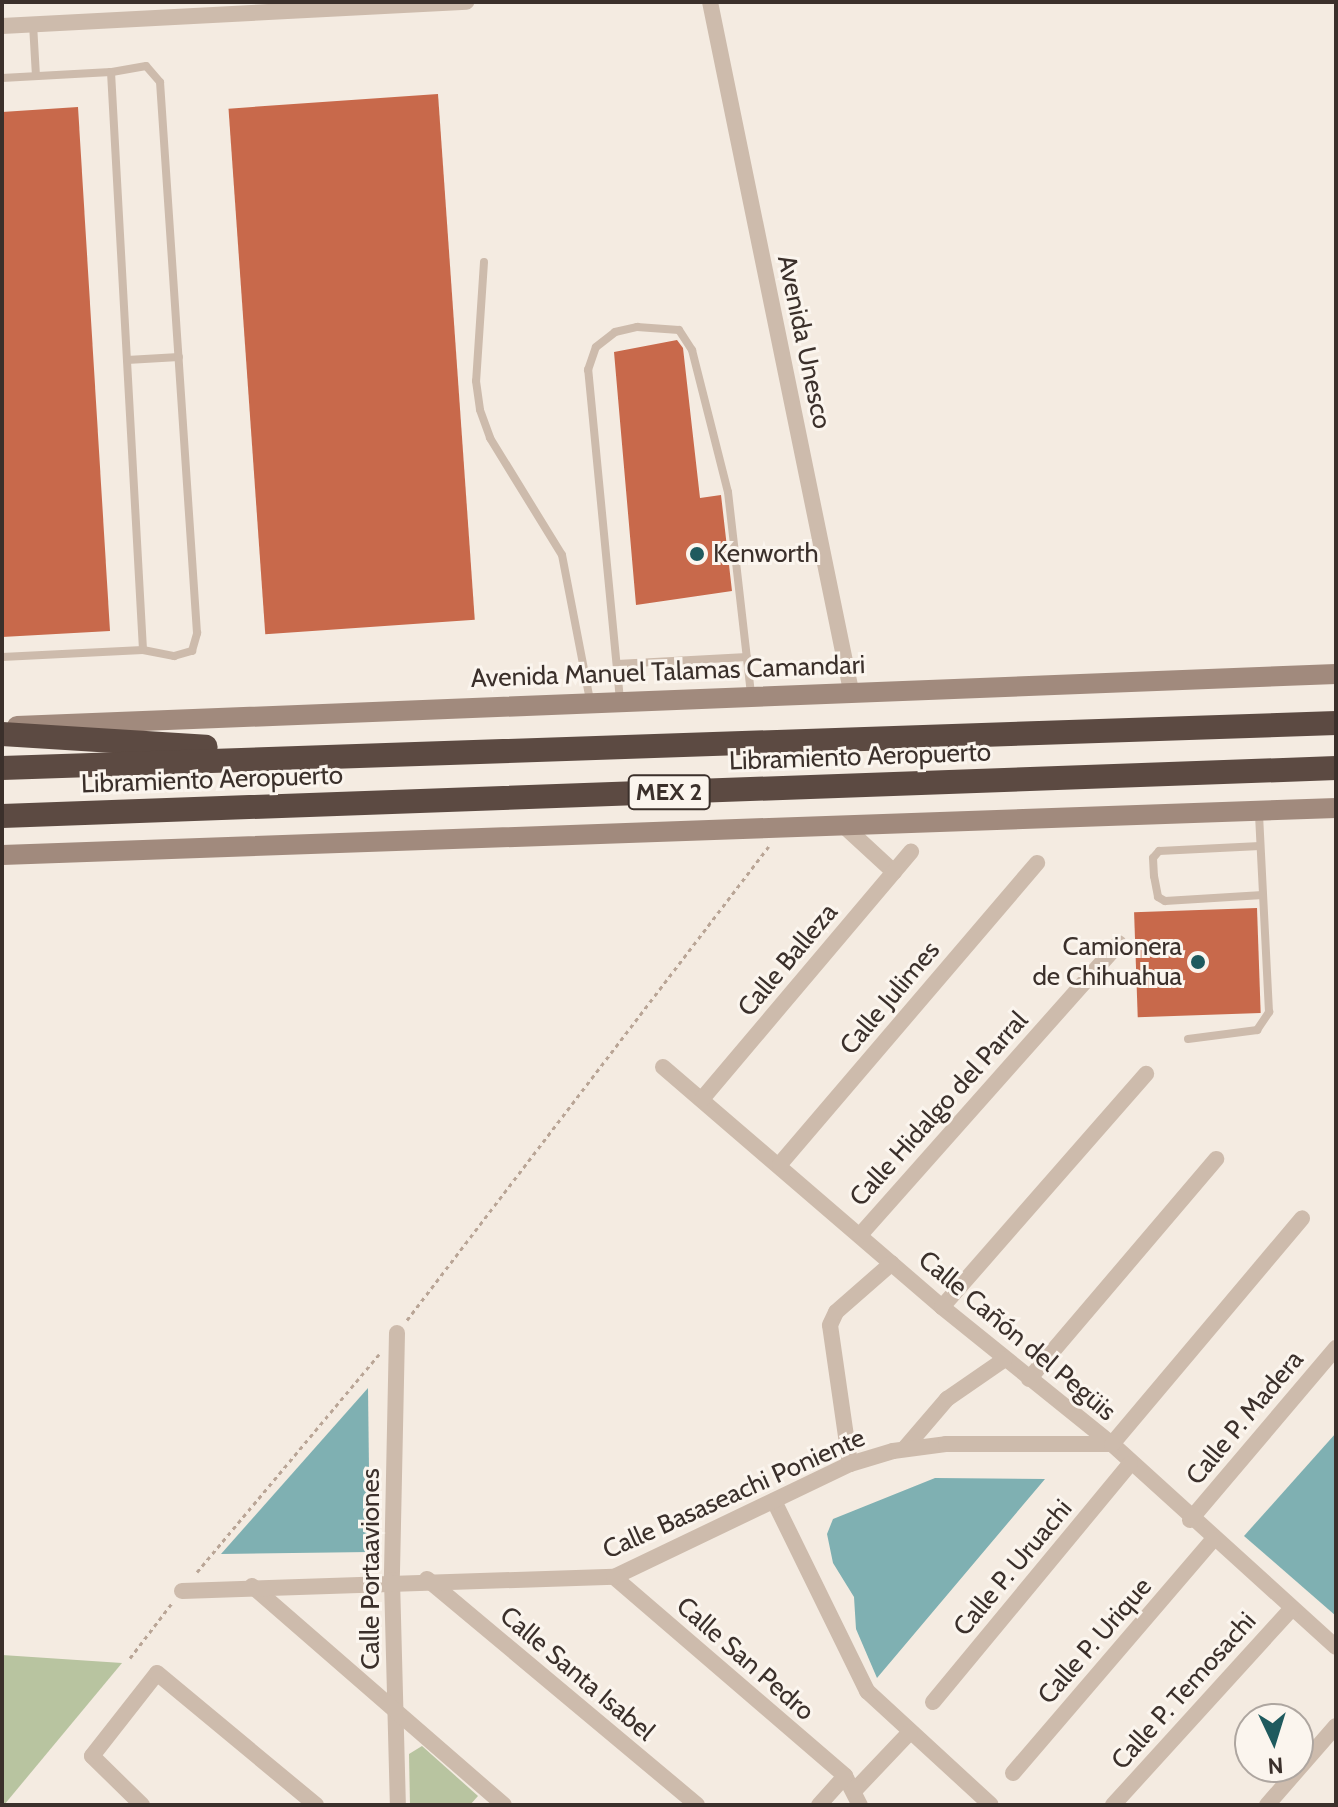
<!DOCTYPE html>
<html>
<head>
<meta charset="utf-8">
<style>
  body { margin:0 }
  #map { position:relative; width:1338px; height:1807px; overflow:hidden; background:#f4ebe1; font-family:Cabin,sans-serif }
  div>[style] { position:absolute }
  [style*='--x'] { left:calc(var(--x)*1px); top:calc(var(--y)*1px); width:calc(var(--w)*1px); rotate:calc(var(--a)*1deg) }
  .green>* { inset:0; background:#b8c4a0 }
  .water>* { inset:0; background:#7fb0b2 }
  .building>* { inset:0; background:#c8694b; transform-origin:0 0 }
  .path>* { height:3px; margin-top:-1.5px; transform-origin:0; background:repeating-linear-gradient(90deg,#b9a596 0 4px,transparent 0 8px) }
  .lane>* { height:8px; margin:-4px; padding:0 4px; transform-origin:4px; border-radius:4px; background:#cdbbac }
  .street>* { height:16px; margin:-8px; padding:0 8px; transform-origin:8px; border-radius:8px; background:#cdbbac }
  .secondary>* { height:20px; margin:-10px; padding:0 10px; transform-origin:10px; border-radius:10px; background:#a18a7d }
  .highway>* { height:24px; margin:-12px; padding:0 12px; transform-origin:12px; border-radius:12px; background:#5c4a42 }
  .dots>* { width:22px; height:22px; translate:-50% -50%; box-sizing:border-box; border:4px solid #fbf5ee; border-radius:50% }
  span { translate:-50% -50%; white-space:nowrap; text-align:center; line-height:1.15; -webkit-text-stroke:6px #fbf5ee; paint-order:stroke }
  .shield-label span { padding:2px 6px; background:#fbf5ee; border:2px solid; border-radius:6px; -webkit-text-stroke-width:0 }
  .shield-label { font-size:24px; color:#3b302b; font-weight:700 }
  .street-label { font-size:26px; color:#3b302b }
  .poi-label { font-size:26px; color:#3b302b }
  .left { translate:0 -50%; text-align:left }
  .right { translate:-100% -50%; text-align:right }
  .frame { position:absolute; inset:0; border:4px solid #3b302b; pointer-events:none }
  .north { position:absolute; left:1234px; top:1703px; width:80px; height:80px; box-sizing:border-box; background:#fbf5ee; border:2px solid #aea6a0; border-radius:50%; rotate:176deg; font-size:22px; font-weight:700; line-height:32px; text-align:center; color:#3b302b }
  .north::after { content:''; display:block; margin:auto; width:28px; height:36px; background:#1f5a5e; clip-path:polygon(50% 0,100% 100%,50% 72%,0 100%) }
</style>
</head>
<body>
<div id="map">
  <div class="green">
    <i style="clip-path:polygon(2px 1655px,122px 1663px,4px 1805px,2px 1805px)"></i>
    <i style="clip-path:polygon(422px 1746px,478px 1796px,470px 1805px,410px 1805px,409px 1754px)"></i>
  </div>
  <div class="water">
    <i style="clip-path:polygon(368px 1388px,370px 1552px,221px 1554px)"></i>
    <i style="clip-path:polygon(1336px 1433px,1336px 1616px,1244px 1536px)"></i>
    <i style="clip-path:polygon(935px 1478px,1045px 1479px,877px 1678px,856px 1629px,854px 1597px,833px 1563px,827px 1534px,833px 1519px)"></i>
  </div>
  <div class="building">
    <i style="left:438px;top:94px;width:527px;height:210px;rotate:86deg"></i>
    <i style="clip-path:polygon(78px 107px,110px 631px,2px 637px,2px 112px)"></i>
    <i style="clip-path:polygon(677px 340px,683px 348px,700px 498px,721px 495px,732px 591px,636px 605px,614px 352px)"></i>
    <i style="left:1257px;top:908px;width:105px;height:123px;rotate:88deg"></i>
  </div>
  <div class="path">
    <i style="--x:407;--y:1320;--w:596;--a:-52.63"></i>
    <i style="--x:197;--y:1572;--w:284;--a:-50.1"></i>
    <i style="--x:130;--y:1658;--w:69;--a:-52.6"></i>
  </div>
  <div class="lane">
    <i style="--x:33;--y:24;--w:52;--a:86.7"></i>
    <i style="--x:2;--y:78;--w:109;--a:-3.2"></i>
    <i style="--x:484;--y:262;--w:119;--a:93.8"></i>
    <i style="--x:476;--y:381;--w:29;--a:82"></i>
    <i style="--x:480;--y:410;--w:30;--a:70"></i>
    <i style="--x:490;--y:438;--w:137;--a:58.4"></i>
    <i style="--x:562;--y:555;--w:149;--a:79.1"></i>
    <i style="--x:127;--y:360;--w:52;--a:-3.3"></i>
    <i style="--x:2;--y:657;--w:141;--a:-2.8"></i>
    <i style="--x:143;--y:650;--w:32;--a:11"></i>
    <i style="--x:174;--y:656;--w:19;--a:-16"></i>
    <i style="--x:192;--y:651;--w:19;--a:-74"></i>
    <i style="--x:197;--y:633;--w:552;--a:-93.84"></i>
    <i style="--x:160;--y:82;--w:21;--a:-131"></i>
    <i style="--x:146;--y:66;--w:36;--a:170"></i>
    <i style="--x:111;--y:72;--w:579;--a:86.83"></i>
    <i style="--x:617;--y:664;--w:130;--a:-3.1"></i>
    <i style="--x:620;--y:700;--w:332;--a:-95.5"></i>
    <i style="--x:588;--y:370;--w:24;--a:-71"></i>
    <i style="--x:596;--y:347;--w:24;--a:-38"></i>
    <i style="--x:615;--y:332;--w:23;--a:-13"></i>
    <i style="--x:637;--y:327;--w:42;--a:4.1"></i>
    <i style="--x:679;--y:330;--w:24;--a:57"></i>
    <i style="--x:692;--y:350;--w:146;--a:75.8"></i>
    <i style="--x:728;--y:492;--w:204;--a:83.5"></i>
    <i style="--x:1260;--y:846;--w:101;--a:177.2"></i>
    <i style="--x:1159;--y:851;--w:9;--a:131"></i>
    <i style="--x:1153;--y:858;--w:18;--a:87"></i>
    <i style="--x:1154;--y:876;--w:21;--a:79"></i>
    <i style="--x:1158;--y:897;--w:8;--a:30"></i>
    <i style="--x:1165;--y:901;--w:98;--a:-3.5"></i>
    <i style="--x:1188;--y:1039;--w:70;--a:-7.4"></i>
    <i style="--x:1257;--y:1030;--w:22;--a:-56"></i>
    <i style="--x:1269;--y:1012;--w:200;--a:-92.9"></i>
  </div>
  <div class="street">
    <i style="--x:710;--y:2;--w:703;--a:78.43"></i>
    <i style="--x:2;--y:26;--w:465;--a:-3"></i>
    <i style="--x:844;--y:826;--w:68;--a:42.6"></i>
    <i style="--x:663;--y:1067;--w:368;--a:40.7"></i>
    <i style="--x:942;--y:1307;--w:218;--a:38.9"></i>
    <i style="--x:1112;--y:1444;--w:302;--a:42.2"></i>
    <i style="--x:702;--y:1099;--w:324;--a:-49.8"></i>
    <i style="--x:780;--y:1164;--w:396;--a:-49.5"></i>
    <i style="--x:860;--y:1235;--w:390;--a:-48.4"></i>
    <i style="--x:942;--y:1307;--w:310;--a:-48.8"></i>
    <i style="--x:397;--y:1333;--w:247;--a:91.2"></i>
    <i style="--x:392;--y:1580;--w:225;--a:88.5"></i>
    <i style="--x:1029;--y:1379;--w:289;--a:-49.6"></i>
    <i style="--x:905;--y:1448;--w:65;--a:-49.4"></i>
    <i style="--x:947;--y:1399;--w:70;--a:-34.6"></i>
    <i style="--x:850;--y:1464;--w:140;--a:-98.2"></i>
    <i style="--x:830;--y:1325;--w:14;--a:-65"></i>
    <i style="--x:836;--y:1312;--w:74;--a:-41.2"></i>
    <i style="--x:774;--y:1501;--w:212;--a:63.9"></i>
    <i style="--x:867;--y:1691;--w:168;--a:42.6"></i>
    <i style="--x:1190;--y:1520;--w:226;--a:-49.7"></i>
    <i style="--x:614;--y:1577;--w:305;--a:40.7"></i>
    <i style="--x:845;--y:1776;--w:33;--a:63"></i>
    <i style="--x:427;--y:1579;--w:352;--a:39.9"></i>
    <i style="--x:252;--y:1586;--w:334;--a:41"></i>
    <i style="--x:182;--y:1591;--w:432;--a:-1.9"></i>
    <i style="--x:614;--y:1577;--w:262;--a:-25.6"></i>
    <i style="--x:850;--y:1464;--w:45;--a:-16.8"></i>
    <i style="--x:893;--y:1451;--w:53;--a:-7.5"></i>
    <i style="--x:946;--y:1444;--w:166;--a:0"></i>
    <i style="--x:1112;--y:1444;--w:295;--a:-49.9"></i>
    <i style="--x:933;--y:1702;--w:309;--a:-50.4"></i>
    <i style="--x:1013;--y:1773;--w:307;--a:-49.4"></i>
    <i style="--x:854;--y:1791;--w:81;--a:-46.5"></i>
    <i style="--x:142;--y:1805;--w:70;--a:-135.6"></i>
    <i style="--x:92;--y:1756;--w:105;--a:-51.9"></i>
    <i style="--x:157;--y:1673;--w:207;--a:39.7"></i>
    <i style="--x:819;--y:1805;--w:39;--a:-48"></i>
    <i style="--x:1113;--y:1805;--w:266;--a:-47.7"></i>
    <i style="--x:1267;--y:1805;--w:105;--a:-48.9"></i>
  </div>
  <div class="secondary">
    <i style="--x:17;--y:726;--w:1320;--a:-2.26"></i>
    <i style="--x:2;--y:855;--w:1335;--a:-2.02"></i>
  </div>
  <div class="highway">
    <i style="--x:2;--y:734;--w:204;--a:3.6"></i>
    <i style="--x:2;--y:768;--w:1335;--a:-1.93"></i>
    <i style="--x:2;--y:816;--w:1335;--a:-2.06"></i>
  </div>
  <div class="dots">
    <i style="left:697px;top:554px;background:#1f5a5e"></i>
    <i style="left:1198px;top:962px;background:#1f5a5e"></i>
  </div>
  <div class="shield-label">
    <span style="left:669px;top:792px">MEX 2</span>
  </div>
  <div class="street-label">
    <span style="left:804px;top:342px;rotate:78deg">Avenida Unesco</span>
    <span style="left:668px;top:672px;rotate:-2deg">Avenida Manuel Talamas Camandari</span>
    <span style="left:860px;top:757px;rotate:-2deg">Libramiento Aeropuerto</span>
    <span style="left:212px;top:780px;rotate:-2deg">Libramiento Aeropuerto</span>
    <span style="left:788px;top:960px;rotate:-50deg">Calle Balleza</span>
    <span style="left:890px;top:998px;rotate:-50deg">Calle Julimes</span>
    <span style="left:939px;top:1109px;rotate:-48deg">Calle Hidalgo del Parral</span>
    <span style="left:1017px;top:1336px;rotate:40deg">Calle Cañón del Pegüis</span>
    <span style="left:1245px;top:1418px;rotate:-50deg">Calle P. Madera</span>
    <span style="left:734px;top:1494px;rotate:-24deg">Calle Basaseachi Poniente</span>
    <span style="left:1013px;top:1568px;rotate:-50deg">Calle P. Uruachi</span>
    <span style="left:371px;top:1569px;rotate:-90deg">Calle Portaaviones</span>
    <span style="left:1095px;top:1641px;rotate:-49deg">Calle P. Urique</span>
    <span style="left:745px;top:1659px;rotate:41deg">Calle San Pedro</span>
    <span style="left:577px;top:1674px;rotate:40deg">Calle Santa Isabel</span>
    <span style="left:1184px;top:1691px;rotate:-48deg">Calle P. Temosachi</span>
  </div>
  <div class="poi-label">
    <span class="left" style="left:713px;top:554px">Kenworth</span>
    <span class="right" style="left:1182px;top:962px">Camionera<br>de Chihuahua</span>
  </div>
  <div class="frame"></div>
  <div class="north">N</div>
</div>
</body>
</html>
